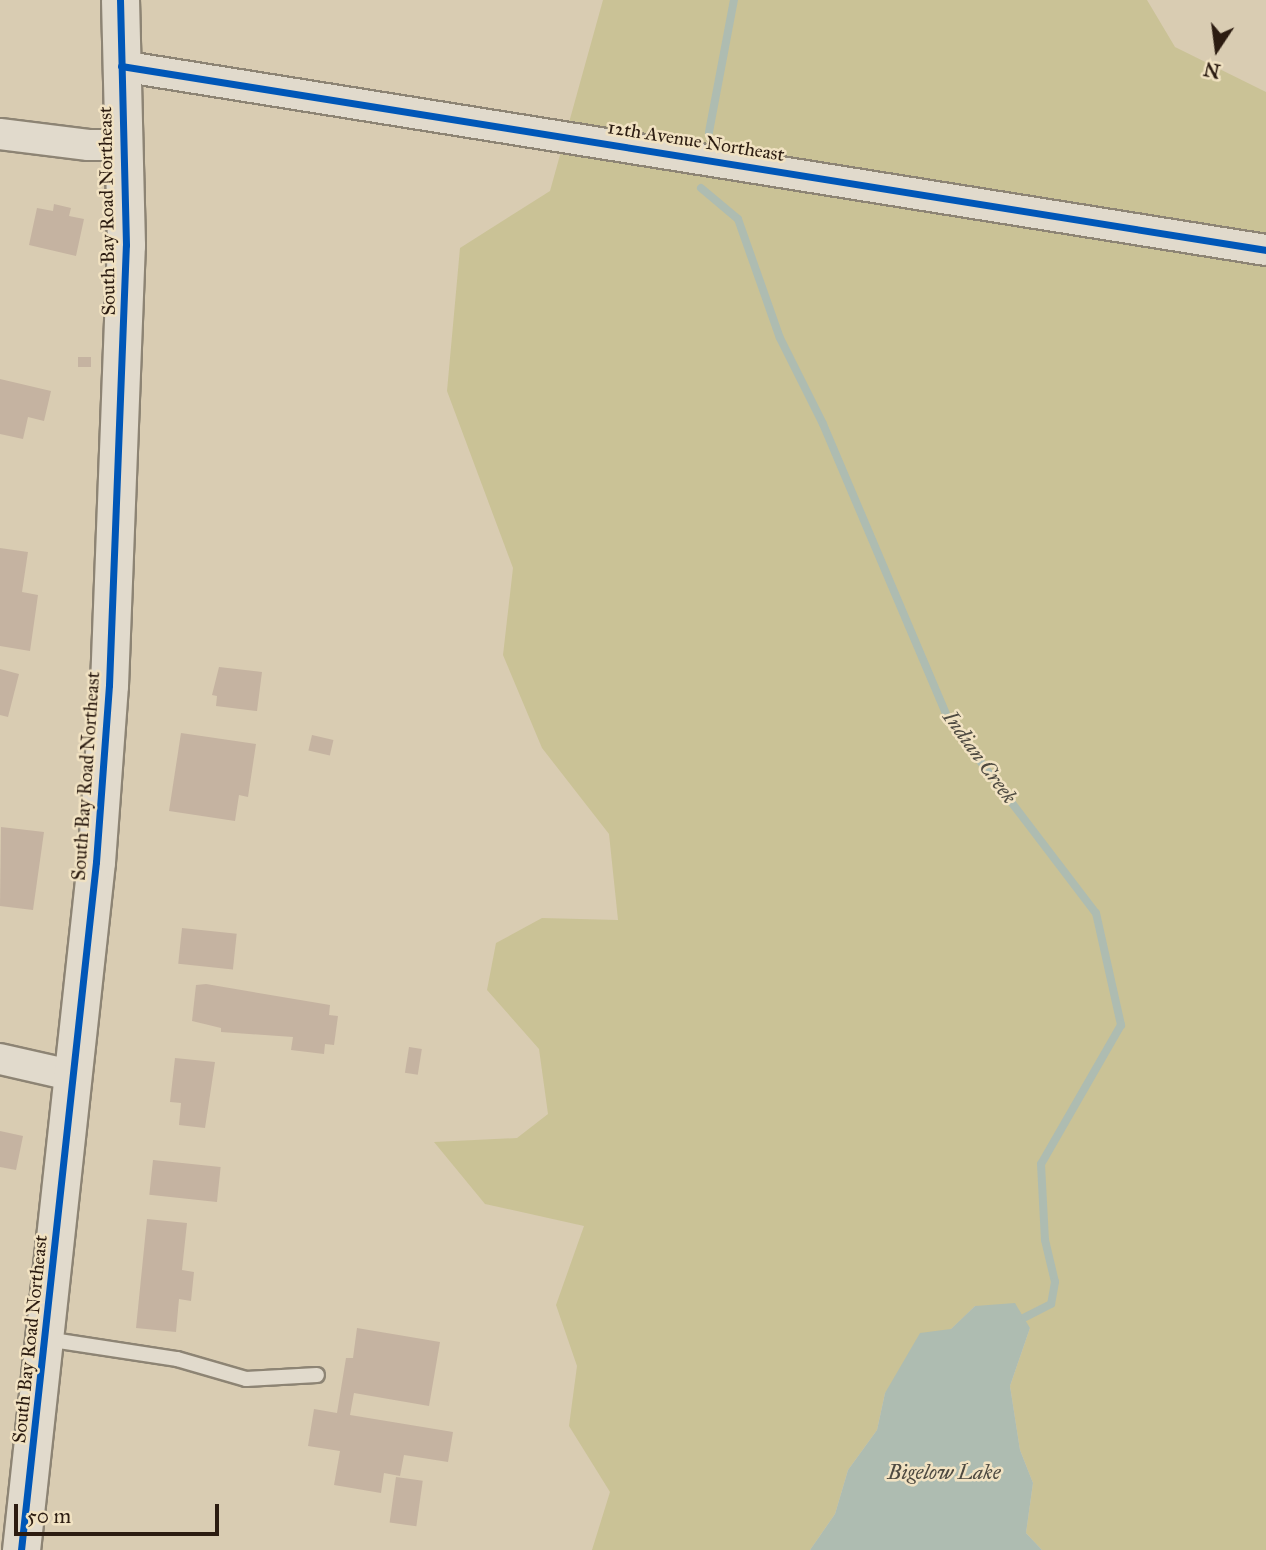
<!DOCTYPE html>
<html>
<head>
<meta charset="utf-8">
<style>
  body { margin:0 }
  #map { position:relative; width:1266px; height:1550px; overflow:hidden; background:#d9ccb2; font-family:"IM FELL Great Primer",serif }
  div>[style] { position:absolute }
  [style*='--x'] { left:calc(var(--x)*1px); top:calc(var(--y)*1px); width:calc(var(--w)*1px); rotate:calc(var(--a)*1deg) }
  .green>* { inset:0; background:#cac296 }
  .water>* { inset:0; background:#aebcb1 }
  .stream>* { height:8px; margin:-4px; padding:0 4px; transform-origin:4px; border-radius:4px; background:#aebcb1 }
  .building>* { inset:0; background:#c5b3a1; transform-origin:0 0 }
  .roads { filter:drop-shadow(2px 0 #8d8474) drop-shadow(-2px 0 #8d8474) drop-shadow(0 2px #8d8474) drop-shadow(0 -2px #8d8474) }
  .service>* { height:14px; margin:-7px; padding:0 7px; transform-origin:7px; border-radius:7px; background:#e1dacc }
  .minor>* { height:30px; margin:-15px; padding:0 15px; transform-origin:15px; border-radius:15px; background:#e1dacc }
  .tertiary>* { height:37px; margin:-18.5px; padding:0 18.5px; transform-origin:18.5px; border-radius:18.5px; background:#e1dacc }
  .cycleway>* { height:7px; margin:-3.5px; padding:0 3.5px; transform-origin:3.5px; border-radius:3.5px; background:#0057b8 }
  span { translate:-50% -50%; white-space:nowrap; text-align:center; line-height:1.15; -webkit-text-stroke:5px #f1e2c2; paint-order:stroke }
  .street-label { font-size:19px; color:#2c1c11 }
  .water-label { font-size:21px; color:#4e4a41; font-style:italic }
  .north { position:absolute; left:1182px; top:14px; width:70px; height:70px; -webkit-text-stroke:5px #f1e2c2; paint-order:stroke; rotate:193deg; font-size:19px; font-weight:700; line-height:28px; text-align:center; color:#2c1c11 }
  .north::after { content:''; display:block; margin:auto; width:24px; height:32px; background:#2c1c11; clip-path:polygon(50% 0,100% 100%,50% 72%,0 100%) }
  .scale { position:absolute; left:14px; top:1504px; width:205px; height:32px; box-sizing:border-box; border:4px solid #2c1c11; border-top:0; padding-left:9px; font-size:21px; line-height:24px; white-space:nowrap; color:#2c1c11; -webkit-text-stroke:5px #f1e2c2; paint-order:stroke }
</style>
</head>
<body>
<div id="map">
  <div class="green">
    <i style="clip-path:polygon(603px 0,1147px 0,1175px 47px,1266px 92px,1266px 1550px,1042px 1550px,1026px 1533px,1033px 1483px,1020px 1450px,1010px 1386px,1030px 1328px,975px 1306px,885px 1393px,877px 1430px,848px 1470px,835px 1514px,810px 1550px,592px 1550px,610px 1492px,569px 1426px,577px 1366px,556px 1305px,584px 1226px,485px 1204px,434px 1142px,517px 1138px,548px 1114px,539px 1049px,487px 990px,496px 943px,542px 918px,618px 920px,609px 834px,542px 748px,503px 655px,513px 568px,447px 391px,460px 248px,550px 191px)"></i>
  </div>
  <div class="water">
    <i style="clip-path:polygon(1015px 1303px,1030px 1328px,1010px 1386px,1020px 1450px,1033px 1483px,1026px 1533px,1042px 1550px,810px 1550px,835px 1514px,848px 1470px,877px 1430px,885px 1393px,920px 1333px,951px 1329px,975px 1306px)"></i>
  </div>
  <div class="stream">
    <i style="--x:709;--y:132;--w:134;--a:-79.3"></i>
    <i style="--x:701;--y:188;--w:48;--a:40"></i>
    <i style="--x:738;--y:219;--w:126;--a:70.6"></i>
    <i style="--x:780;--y:338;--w:96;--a:63.4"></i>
    <i style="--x:823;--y:424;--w:320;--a:67"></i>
    <i style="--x:948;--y:719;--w:244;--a:52.7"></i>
    <i style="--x:1096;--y:913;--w:115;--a:77.4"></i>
    <i style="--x:1121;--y:1025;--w:160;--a:119.9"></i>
    <i style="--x:1041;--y:1164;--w:76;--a:87"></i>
    <i style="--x:1045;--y:1240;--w:43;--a:76.6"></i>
    <i style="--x:1055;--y:1282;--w:22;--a:100"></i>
    <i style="--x:1051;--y:1304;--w:29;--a:153"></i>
  </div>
  <div class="building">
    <i style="clip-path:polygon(54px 204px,71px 208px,69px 216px,84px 219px,76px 256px,29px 245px,37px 208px,53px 211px)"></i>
    <i style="left:78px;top:357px;width:13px;height:10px"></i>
    <i style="clip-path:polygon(0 379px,51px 391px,44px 421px,28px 417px,23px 439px,0 434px)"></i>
    <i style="clip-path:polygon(0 548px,28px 552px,22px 592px,38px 595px,30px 651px,0 646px)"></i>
    <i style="clip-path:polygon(219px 667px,262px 672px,257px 711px,216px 706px,217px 696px,212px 695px)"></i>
    <i style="clip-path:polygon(0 669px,19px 674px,8px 717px,0 715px)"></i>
    <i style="clip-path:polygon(181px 733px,256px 744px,248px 797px,239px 795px,235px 821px,169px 811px)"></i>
    <i style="left:312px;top:735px;width:22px;height:16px;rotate:13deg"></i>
    <i style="clip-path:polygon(1px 827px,44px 832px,33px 910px,0 906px)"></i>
    <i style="left:182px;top:928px;width:55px;height:36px;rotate:6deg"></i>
    <i style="clip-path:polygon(206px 984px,330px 1005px,329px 1015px,338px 1016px,334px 1045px,325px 1044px,324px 1054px,291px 1050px,293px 1037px,221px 1032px,221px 1028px,192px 1021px,196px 985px)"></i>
    <i style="left:409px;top:1047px;width:13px;height:26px;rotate:9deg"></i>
    <i style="clip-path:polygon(175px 1058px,215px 1062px,205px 1128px,179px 1125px,181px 1103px,170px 1102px)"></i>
    <i style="clip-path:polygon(0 1131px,23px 1136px,16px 1170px,0 1167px)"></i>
    <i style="left:153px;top:1160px;width:68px;height:35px;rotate:6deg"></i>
    <i style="clip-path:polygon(147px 1219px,187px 1223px,182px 1270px,194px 1272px,191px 1301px,179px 1299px,176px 1332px,136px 1328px)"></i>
    <i style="clip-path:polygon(357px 1328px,440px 1342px,429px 1406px,354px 1393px,350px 1415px,453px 1432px,448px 1462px,404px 1455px,400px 1476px,384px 1473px,381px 1493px,334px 1485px,340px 1451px,308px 1446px,314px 1409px,337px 1413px,346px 1358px,353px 1358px)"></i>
    <i style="left:396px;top:1477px;width:27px;height:46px;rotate:8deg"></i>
  </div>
  <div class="roads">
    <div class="service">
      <i style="--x:46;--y:1339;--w:133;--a:8.7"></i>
      <i style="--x:177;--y:1359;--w:72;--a:16.2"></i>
      <i style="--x:246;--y:1379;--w:71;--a:-3.2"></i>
    </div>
    <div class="minor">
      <i style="--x:121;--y:66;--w:1160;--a:9.13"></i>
      <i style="--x:0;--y:134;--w:89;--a:7.1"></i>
      <i style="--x:88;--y:145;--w:34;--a:0"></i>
      <i style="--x:0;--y:1059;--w:76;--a:12.9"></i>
    </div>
    <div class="tertiary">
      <i style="--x:21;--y:1550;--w:692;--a:-83.78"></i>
      <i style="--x:96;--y:862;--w:177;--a:-85.8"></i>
      <i style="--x:109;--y:685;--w:440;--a:-87.8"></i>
      <i style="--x:126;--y:245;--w:245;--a:-91.4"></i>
    </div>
  </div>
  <div class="cycleway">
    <i style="--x:121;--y:66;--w:1160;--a:9.13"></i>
    <i style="--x:21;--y:1550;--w:692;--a:-83.78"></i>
    <i style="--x:96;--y:862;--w:177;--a:-85.8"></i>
    <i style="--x:109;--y:685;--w:440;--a:-87.8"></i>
    <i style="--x:126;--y:245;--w:245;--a:-91.4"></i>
  </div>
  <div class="street-label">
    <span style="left:696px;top:141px;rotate:9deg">12th Avenue Northeast</span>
    <span style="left:107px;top:211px;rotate:-91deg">South Bay Road Northeast</span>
    <span style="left:86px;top:776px;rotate:-86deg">South Bay Road Northeast</span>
    <span style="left:30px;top:1339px;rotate:-84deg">South Bay Road Northeast</span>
  </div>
  <div class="water-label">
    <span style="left:980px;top:757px;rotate:54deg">Indian Creek</span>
    <span style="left:944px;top:1472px">Bigelow Lake</span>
  </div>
  <div class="north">N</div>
  <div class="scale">50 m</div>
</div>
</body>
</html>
